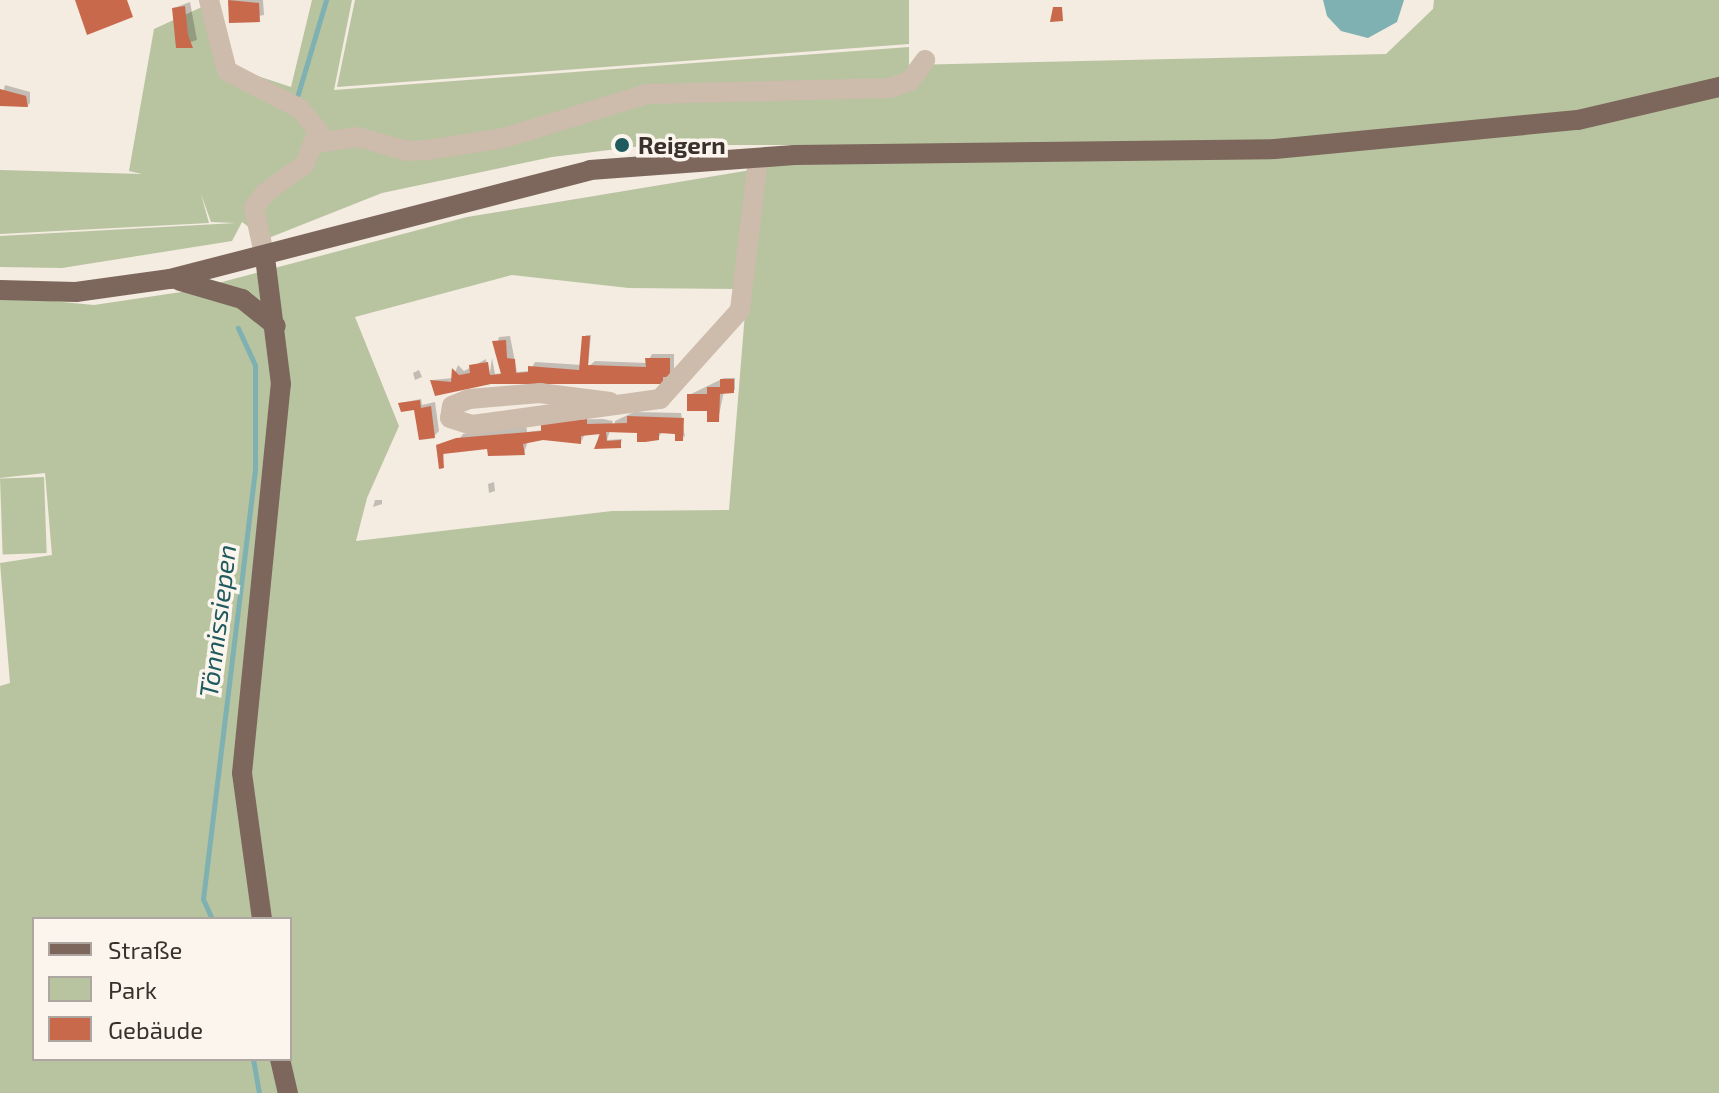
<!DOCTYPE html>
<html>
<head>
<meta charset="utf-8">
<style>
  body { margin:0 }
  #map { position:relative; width:1719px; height:1093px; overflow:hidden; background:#f4ebe1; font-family:"Exo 2",sans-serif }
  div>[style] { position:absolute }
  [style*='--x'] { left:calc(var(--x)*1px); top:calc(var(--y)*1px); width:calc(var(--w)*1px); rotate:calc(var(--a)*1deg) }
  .green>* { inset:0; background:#b8c4a0; transform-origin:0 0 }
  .water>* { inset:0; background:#7fb0b2 }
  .shadow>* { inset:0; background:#0003 }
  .stream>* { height:5px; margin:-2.5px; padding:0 2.5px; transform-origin:2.5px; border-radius:2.5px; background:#7fb0b2 }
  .building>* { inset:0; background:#c8694b }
  .minor>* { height:20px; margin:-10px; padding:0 10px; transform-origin:10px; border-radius:10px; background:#cdbbac }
  .major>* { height:20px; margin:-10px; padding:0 10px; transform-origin:10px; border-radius:10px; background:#7d675c }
  .dots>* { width:22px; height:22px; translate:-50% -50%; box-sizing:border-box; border:4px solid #fbf5ee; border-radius:50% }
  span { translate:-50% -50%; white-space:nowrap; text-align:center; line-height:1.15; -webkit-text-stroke:7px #fbf5ee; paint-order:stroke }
  .poi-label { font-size:24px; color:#3b302b; font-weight:700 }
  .left { translate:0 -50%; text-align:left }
  .water-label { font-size:26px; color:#1f5a5e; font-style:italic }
  .legend { position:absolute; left:32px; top:917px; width:260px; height:144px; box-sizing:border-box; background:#fbf5ee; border:2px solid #aea6a0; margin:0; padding:10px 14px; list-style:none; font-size:24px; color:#3b302b }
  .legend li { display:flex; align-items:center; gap:16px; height:40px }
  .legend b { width:40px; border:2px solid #aea6a0 }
</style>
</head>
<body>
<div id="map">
  <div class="green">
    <i style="clip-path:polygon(evenodd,312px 0,352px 0,334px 90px,909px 47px,909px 65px,1386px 54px,1433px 9px,1434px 0,1719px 0,1719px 1093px,0 1093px,0 686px,10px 683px,0 563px,52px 555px,45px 473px,0 478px,0 296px,94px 305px,188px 291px,467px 217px,751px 170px,738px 289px,629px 288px,512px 275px,355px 317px,399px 426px,367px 498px,356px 541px,612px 511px,729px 510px,757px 165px,1091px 145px,650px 145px,552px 157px,382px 193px,266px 239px,242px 222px,232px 241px,62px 268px,0 267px,0 236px,236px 223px,211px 222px,201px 194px,209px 223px,0 234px,0 170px,142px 174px,129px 171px,154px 29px,204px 6px,219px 63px,291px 87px,312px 0,34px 919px,290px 919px,290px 1059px,34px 1059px,34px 919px)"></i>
    <i style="clip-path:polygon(355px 0,909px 0,909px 44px,337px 87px)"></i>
    <i style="left:44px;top:477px;width:76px;height:44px;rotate:88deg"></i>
  </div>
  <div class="water">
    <i style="clip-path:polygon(1323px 0,1404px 0,1397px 22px,1368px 38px,1341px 31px,1327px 16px)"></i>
  </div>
  <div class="shadow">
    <i style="clip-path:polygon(230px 0,263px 0,264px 15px,231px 21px)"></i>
    <i style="clip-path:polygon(190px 2px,197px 40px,178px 46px,174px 8px)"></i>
    <i style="clip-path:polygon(5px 85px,30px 92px,30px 103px,26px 107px,0 104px)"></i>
    <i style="clip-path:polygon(586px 335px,591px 335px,588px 367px,595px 361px,647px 363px,652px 354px,674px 354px,674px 370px,662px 382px,492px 382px,436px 394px,433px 380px,453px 378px,458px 365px,464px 371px,486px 359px,489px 379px,492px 358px,495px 374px,503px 373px,501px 354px,495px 354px,499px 337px,510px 336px,517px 372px,530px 371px,535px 362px,582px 365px)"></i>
    <i style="clip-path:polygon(419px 370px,422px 377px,415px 380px,413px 373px)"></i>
    <i style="clip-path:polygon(724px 378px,735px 378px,735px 390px,724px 391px,718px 420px,689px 395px)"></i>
    <i style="clip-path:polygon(421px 399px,422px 405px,435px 402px,439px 431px,434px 436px,416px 407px,400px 403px)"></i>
    <i style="clip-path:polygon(634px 412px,681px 413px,685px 437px,678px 432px,663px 431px,658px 438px,639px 431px,614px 431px,615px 421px)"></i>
    <i style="clip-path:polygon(603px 419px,613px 421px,607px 440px,622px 439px,620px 446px,597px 447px,599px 432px,585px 434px,581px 442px,543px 438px,528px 441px,524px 453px,489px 446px,444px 452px,443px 466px,438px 445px,458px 441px,463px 434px,526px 424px,527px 432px,543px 430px,548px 420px)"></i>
    <i style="clip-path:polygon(494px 482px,495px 491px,489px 493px,488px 484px)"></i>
    <i style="clip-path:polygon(375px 500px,382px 500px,382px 504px,373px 507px)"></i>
  </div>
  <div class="stream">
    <i style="--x:298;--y:94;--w:98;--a:-73.4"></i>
    <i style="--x:212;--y:919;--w:22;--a:-114"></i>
    <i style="--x:203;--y:899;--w:434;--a:-83.1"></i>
    <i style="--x:255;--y:468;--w:103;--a:-90"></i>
    <i style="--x:255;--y:365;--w:41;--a:-114.7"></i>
    <i style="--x:253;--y:1059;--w:35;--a:80"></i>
  </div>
  <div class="building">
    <i style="clip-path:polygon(75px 0,127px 0,133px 17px,87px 35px)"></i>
    <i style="clip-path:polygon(228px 0,259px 3px,260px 22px,229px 23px)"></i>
    <i style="clip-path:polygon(185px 6px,188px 35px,193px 48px,176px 48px,172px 8px)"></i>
    <i style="clip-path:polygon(1053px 7px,1062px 7px,1063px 21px,1050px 22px)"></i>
    <i style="clip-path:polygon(0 89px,26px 96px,28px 107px,0 106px)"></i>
    <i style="clip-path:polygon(582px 336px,590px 336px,588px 365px,646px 367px,645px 358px,670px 358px,670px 377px,663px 377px,663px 384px,491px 384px,435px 396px,430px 380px,451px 382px,452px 368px,459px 375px,470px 373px,469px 365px,488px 362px,490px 375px,501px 374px,492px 341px,506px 340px,507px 358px,515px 359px,516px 373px,528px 372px,528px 366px,579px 370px)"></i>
    <i style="clip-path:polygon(720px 379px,734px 379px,734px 393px,720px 394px,719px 422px,707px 422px,707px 411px,687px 411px,687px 394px,707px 394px,707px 387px,720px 387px)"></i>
    <i style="clip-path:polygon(420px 400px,421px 408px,431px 406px,435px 438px,419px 440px,414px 410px,401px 412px,398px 403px)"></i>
    <i style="clip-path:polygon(627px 416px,684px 418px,683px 441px,675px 441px,675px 434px,659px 433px,659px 440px,645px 442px,637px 442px,637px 433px,606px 432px,607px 441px,621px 440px,621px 448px,594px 449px,600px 434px,581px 436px,581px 444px,543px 440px,523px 444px,525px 455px,488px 456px,487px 449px,443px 454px,444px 468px,439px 469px,436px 445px,456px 438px,541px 431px,541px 424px,587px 419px,587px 424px,627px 423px)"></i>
  </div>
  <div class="minor">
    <i style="--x:209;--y:0;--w:73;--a:75.8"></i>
    <i style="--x:227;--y:71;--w:81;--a:27.2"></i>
    <i style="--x:299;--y:108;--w:30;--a:50"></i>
    <i style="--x:318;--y:131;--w:35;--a:112"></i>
    <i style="--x:305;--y:164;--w:49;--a:144.1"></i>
    <i style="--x:265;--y:193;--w:19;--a:126"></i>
    <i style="--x:254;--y:208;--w:51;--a:77.6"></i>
    <i style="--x:317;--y:143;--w:41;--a:-8.3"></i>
    <i style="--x:358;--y:137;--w:51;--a:15.9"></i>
    <i style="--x:407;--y:151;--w:21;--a:-3"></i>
    <i style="--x:428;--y:150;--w:77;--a:-9"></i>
    <i style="--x:504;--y:138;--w:150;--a:-17.1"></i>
    <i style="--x:647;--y:94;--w:243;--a:-1.4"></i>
    <i style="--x:890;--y:88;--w:21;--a:-19"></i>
    <i style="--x:910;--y:81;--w:26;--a:-54"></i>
    <i style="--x:610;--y:402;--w:71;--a:-172.7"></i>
    <i style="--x:540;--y:393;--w:71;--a:175.2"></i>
    <i style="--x:469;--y:399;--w:18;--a:158"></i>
    <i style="--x:452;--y:406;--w:12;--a:99"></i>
    <i style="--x:450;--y:418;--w:23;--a:18"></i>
    <i style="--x:472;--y:425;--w:190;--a:-7.9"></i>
    <i style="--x:660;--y:399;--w:120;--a:-48"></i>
    <i style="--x:740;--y:310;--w:153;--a:-83.2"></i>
  </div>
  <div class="major">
    <i style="--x:180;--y:281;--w:65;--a:16.2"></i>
    <i style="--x:242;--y:299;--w:43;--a:38.5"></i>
    <i style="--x:0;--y:290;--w:76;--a:1.5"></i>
    <i style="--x:76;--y:292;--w:95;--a:-7.9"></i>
    <i style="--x:170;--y:279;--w:434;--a:-14.5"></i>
    <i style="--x:590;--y:170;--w:205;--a:-4.2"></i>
    <i style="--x:794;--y:155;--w:481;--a:-0.7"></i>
    <i style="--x:1275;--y:149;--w:304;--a:-5.5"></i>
    <i style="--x:1578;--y:120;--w:145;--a:-13.2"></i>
    <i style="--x:262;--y:919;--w:147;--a:-97.8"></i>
    <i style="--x:242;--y:773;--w:391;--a:-84.3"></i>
    <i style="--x:281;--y:384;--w:127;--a:-97.2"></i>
    <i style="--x:280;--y:1059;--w:35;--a:77"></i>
  </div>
  <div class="dots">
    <i style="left:622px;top:145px;background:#1f5a5e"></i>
  </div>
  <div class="poi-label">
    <span class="left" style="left:638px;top:145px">Reigern</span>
  </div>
  <div class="water-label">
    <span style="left:217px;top:621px;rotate:-83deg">Tönnissiepen</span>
  </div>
  <ul class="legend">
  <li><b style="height:10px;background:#7d675c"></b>Straße</li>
  <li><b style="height:22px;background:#b8c4a0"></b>Park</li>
  <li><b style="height:22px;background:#c8694b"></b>Gebäude</li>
  </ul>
</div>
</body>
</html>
